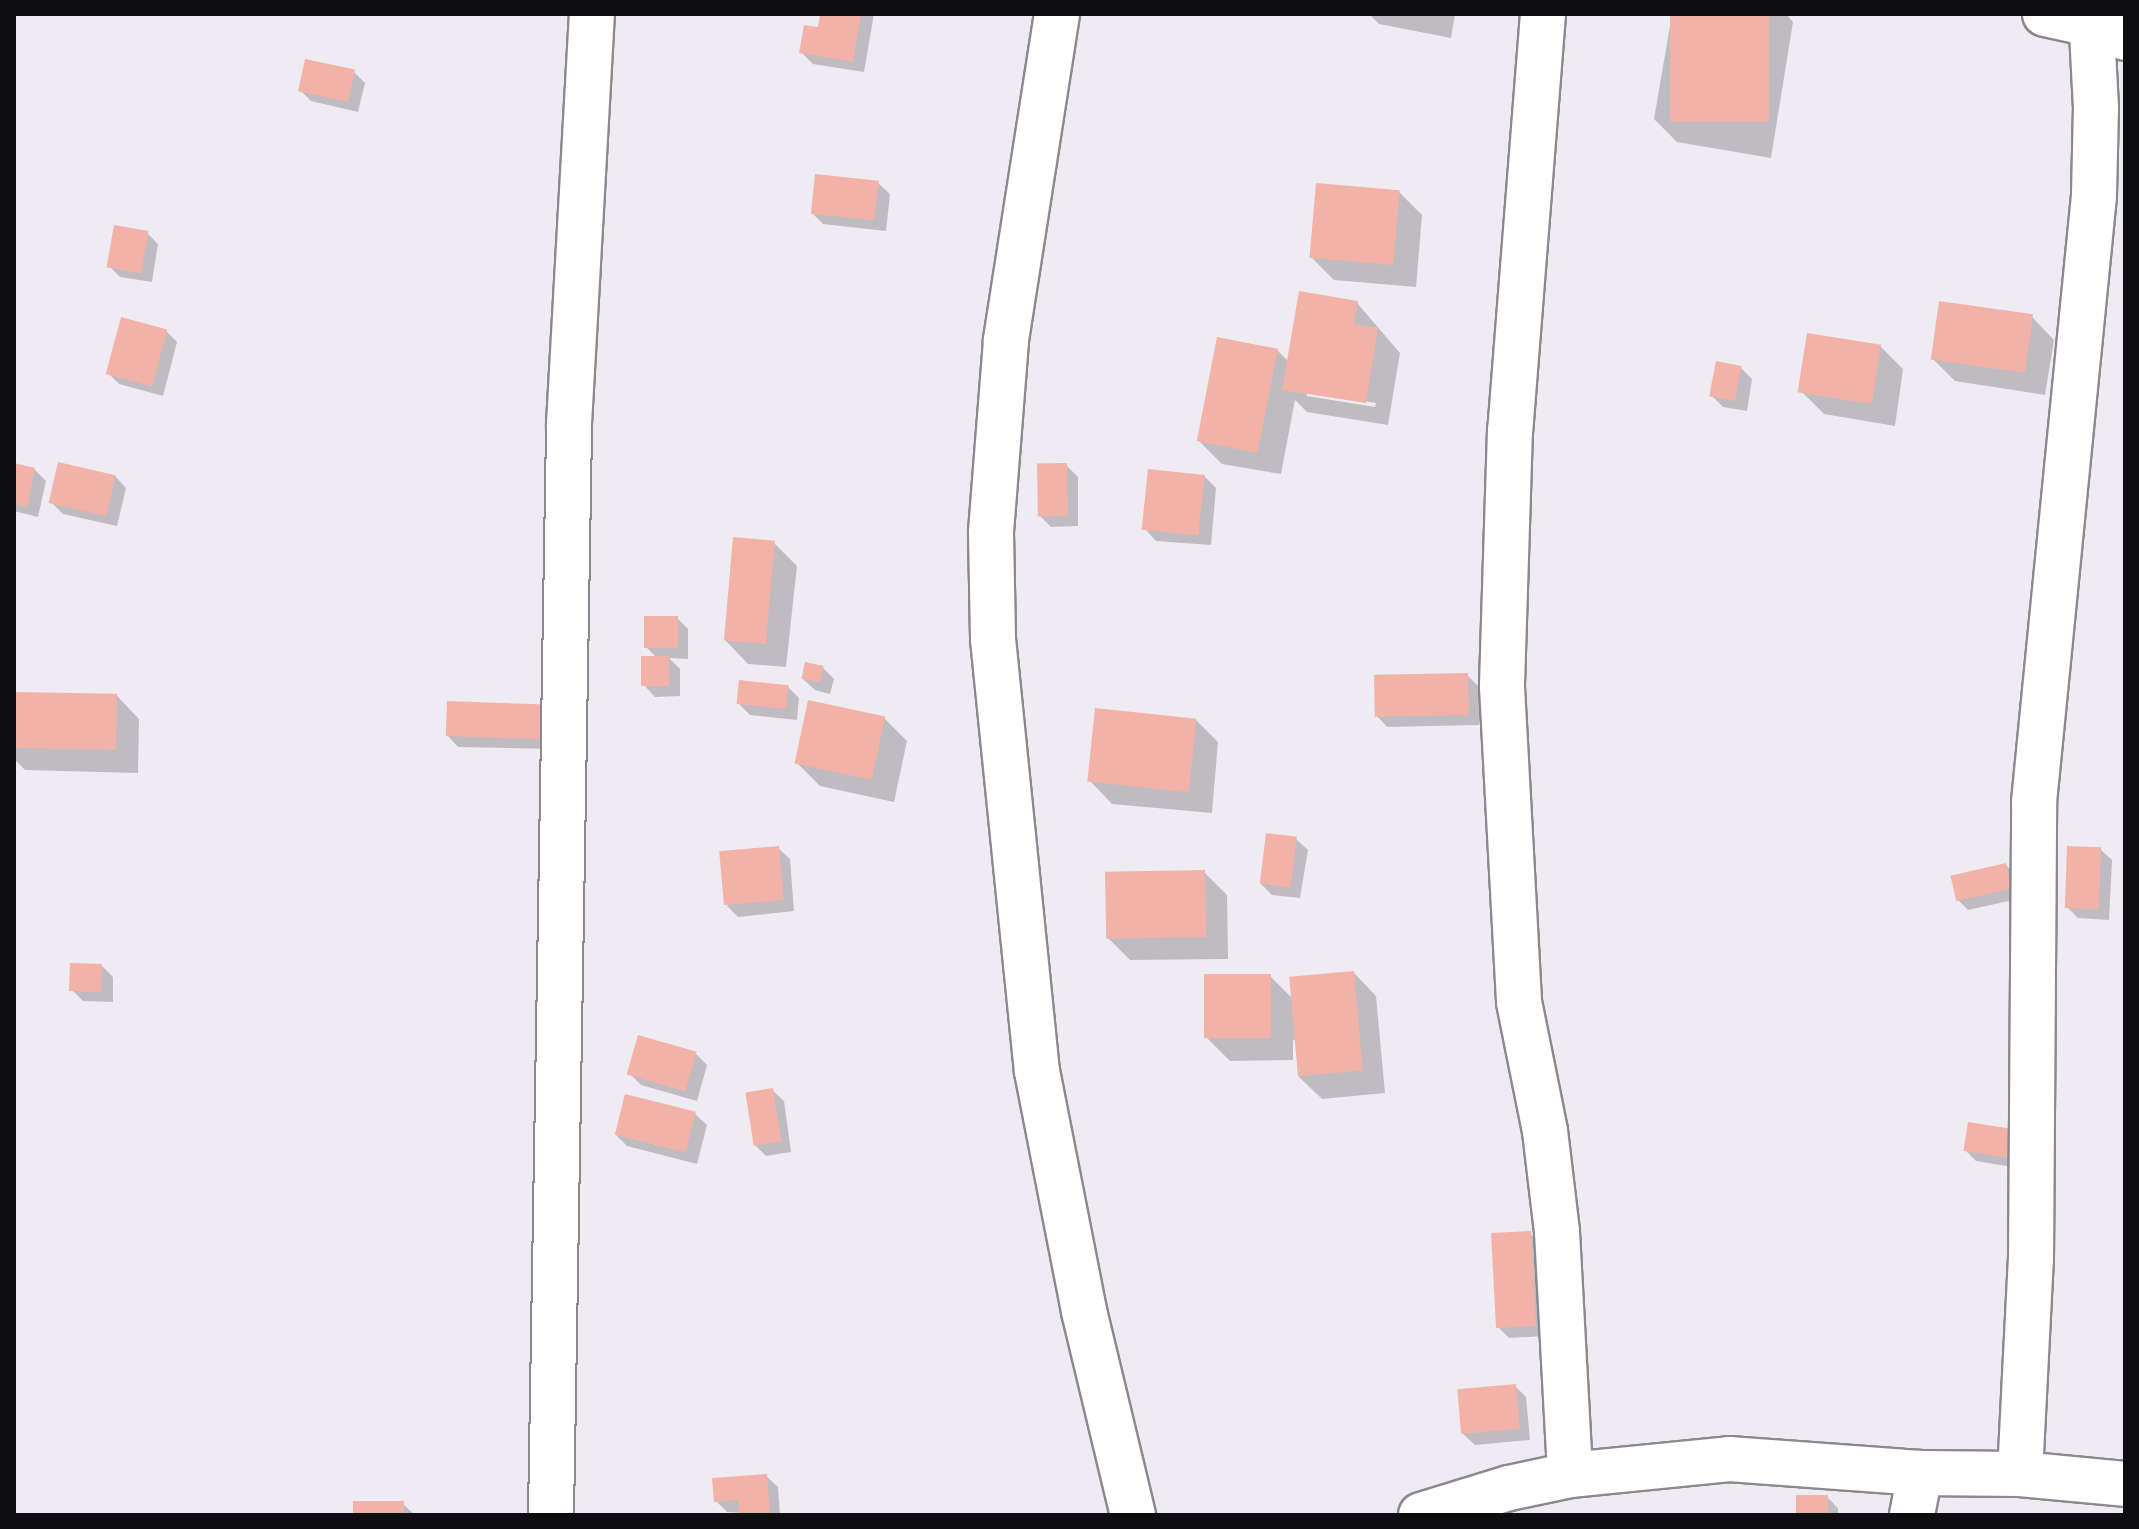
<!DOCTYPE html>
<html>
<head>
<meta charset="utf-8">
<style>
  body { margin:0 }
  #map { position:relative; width:2139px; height:1529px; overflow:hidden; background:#efebf2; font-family:"Fira Sans Condensed",sans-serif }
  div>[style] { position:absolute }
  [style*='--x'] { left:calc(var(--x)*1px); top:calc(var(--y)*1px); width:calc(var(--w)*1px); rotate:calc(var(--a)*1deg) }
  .shadow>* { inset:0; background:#0003 }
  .building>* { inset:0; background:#f3b2a8; transform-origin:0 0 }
  .roads { filter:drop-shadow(2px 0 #8c888f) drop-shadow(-2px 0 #8c888f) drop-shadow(0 2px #8c888f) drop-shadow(0 -2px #8c888f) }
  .minor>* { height:44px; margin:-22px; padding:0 22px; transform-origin:22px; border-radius:22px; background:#fff }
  span { translate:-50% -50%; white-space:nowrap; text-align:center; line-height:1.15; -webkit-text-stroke:6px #efebf2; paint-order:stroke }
  .frame { position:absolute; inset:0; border:16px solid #0e0d0f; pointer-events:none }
</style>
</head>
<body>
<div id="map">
  <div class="shadow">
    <i style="clip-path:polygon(822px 14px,874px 14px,864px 72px,813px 64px,802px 53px,819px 29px)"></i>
    <i style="clip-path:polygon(1369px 14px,1455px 14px,1451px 38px,1379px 24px)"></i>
    <i style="clip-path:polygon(1672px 14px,1786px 14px,1793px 22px,1771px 158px,1677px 142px,1654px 119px)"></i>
    <i style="clip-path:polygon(354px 72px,365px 83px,358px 112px,311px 101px,300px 90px)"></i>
    <i style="clip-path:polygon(878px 183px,890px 194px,886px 231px,823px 224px,812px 213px)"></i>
    <i style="clip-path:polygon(1399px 192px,1422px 215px,1416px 287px,1334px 280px,1311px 257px)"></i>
    <i style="clip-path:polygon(147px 233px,158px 244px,152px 282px,120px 277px,109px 266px)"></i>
    <i style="clip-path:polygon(evenodd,1357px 303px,1400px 353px,1388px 425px,1307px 412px,1295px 400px,1281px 474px,1222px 464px,1199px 441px,1277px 350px,1289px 362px,1357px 303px,1307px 392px,1376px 403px,1375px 407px,1307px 396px,1307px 392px)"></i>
    <i style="clip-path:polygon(2032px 317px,2054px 340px,2045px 395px,1955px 381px,1932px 358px)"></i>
    <i style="clip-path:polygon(166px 331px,177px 342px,163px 396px,119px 384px,108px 373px)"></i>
    <i style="clip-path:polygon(1881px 347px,1903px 369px,1895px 426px,1824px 414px,1801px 391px)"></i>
    <i style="clip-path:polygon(1741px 368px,1752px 379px,1747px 411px,1723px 407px,1712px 396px)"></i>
    <i style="clip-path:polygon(14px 465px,34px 469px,46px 481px,38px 517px,14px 511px)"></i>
    <i style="clip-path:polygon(1067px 466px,1078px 477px,1078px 526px,1051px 527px,1039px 515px)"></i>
    <i style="clip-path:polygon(115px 476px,126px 488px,117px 526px,63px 514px,51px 502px)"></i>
    <i style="clip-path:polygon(1204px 476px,1216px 488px,1211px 545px,1156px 541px,1145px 529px)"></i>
    <i style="clip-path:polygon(774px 543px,797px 566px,786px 667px,748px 664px,726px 641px)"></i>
    <i style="clip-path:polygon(677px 618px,688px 629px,688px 659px,669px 658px,680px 669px,680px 696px,655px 697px,644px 685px,657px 658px,646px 647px)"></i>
    <i style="clip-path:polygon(823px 668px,834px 679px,830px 694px,815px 690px,803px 679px)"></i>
    <i style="clip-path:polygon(1467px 675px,1479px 687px,1479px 725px,1387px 727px,1376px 715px)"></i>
    <i style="clip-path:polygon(788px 687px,799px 698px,797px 720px,750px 715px,739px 704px)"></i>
    <i style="clip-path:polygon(14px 694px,117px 696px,139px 719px,138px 773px,25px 770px,14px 759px)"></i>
    <i style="clip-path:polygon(544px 706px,554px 749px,458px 747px,447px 735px)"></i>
    <i style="clip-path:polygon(884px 718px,907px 741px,894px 802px,820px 786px,797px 763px)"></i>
    <i style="clip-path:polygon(1196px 720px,1218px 742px,1212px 813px,1112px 804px,1090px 781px)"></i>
    <i style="clip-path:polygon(1296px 839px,1308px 850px,1300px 898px,1272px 895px,1261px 884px)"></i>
    <i style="clip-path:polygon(778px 848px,790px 859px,794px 911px,738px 917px,727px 906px)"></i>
    <i style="clip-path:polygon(2100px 849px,2112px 860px,2109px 920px,2078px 918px,2067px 907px)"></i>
    <i style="clip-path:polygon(2006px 865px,2017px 877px,2022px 898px,1968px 910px,1957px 899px)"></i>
    <i style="clip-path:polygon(1204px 872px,1227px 895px,1228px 959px,1130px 960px,1107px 937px)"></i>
    <i style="clip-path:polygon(102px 966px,113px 977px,113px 1002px,83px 1001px,72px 990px)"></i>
    <i style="clip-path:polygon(1354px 973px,1376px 996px,1385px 1093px,1322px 1099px,1299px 1077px,1296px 1039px,1293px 1040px,1293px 1060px,1230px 1061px,1207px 1038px,1270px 976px,1293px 999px)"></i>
    <i style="clip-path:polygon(696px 1054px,707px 1065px,697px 1101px,641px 1085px,630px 1074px)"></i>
    <i style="clip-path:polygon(772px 1090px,784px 1101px,791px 1152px,766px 1156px,755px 1145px)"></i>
    <i style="clip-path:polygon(695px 1114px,707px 1125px,697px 1164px,627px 1146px,616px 1135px)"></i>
    <i style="clip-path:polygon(1969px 1124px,2037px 1171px,1976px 1161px,1965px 1150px)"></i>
    <i style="clip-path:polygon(1530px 1233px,1541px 1245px,1546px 1336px,1509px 1338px,1498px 1327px)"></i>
    <i style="clip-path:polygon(1515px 1386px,1526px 1397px,1530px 1440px,1475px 1445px,1463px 1434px)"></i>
    <i style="clip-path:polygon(766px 1476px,778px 1487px,780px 1515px,727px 1512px,716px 1501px)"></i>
    <i style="clip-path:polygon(1827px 1497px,1838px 1508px,1838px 1515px,1799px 1515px)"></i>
    <i style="clip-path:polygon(403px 1504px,415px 1515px,355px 1515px)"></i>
  </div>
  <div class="building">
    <i style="clip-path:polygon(820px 14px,861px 14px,853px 62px,799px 53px,804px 25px,818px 27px)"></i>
    <i style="left:1670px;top:14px;width:99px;height:108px"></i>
    <i style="left:305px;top:59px;width:51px;height:33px;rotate:12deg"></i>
    <i style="left:815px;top:174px;width:64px;height:40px;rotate:6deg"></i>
    <i style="left:1316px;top:183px;width:84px;height:75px;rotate:5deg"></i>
    <i style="left:114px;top:225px;width:35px;height:43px;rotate:10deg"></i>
    <i style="clip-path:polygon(1299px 291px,1358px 301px,1354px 324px,1378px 328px,1366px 403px,1282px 390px)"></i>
    <i style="left:1939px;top:301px;width:95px;height:59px;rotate:8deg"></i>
    <i style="left:121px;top:317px;width:48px;height:59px;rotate:15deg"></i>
    <i style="left:1807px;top:333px;width:75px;height:60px;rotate:9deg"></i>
    <i style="left:1217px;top:337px;width:62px;height:106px;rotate:11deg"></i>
    <i style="left:1716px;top:361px;width:26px;height:36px;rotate:11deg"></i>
    <i style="left:58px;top:462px;width:59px;height:42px;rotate:13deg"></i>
    <i style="clip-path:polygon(14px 463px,35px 468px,27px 507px,14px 504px)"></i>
    <i style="left:1067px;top:463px;width:53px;height:30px;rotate:89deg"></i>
    <i style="left:1148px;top:469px;width:57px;height:61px;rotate:6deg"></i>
    <i style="left:733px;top:537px;width:42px;height:104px;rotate:5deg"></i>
    <i style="left:644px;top:616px;width:34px;height:32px"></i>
    <i style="left:641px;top:656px;width:28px;height:30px"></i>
    <i style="left:805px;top:662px;width:19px;height:17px;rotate:12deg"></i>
    <i style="left:1468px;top:673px;width:42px;height:94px;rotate:89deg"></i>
    <i style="left:739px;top:680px;width:50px;height:24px;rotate:6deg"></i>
    <i style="left:14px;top:692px;width:103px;height:56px;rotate:1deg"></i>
    <i style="left:808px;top:700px;width:79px;height:65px;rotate:12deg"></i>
    <i style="left:447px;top:701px;width:98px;height:35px;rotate:2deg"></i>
    <i style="left:1095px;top:708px;width:102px;height:74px;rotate:6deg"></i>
    <i style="left:1266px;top:833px;width:31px;height:51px;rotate:7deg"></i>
    <i style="left:779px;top:846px;width:54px;height:60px;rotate:85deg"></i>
    <i style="left:2067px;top:846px;width:34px;height:62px;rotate:2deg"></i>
    <i style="left:2006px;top:863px;width:26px;height:57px;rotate:77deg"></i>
    <i style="left:1205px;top:870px;width:67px;height:100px;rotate:89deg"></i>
    <i style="left:70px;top:963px;width:32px;height:28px;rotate:2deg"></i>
    <i style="left:1354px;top:971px;width:100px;height:65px;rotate:85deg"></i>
    <i style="left:1271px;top:974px;width:64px;height:67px;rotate:90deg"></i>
    <i style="left:638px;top:1035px;width:61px;height:41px;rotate:16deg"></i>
    <i style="left:773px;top:1088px;width:54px;height:28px;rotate:81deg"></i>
    <i style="left:625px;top:1094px;width:73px;height:42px;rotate:14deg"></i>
    <i style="left:1968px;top:1122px;width:63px;height:29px;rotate:9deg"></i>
    <i style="left:1531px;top:1231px;width:95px;height:40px;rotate:87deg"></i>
    <i style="left:1516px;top:1384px;width:45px;height:59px;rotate:85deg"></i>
    <i style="clip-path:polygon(767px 1474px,770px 1515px,739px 1515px,738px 1500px,714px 1502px,712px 1478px)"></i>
    <i style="left:1828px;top:1495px;width:20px;height:32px;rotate:90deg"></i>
    <i style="left:404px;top:1501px;width:14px;height:51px;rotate:90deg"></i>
  </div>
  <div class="roads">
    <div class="minor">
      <i style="--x:1057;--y:14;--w:331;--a:98.9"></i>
      <i style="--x:1006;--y:341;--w:193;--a:94.5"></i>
      <i style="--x:991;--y:533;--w:106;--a:88.9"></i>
      <i style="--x:993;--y:639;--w:434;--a:84.2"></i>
      <i style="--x:1037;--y:1071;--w:245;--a:78.9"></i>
      <i style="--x:1084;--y:1311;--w:210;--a:76.5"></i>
      <i style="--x:1543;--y:14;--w:417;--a:94.5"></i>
      <i style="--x:1510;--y:430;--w:257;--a:91.8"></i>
      <i style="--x:1502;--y:687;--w:315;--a:86.9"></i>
      <i style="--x:1519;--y:1002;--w:132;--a:78.6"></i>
      <i style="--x:1545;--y:1131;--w:102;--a:83.2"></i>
      <i style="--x:1557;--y:1232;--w:243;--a:86.9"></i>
      <i style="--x:2045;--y:14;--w:47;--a:12.3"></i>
      <i style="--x:2091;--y:24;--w:37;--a:22"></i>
      <i style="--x:2020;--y:1474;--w:215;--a:-87.1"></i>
      <i style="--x:2031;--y:1259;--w:457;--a:-89.6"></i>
      <i style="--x:2034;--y:802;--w:610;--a:-84.35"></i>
      <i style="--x:2094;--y:195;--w:87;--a:-88.7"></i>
      <i style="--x:2096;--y:108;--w:94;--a:-93"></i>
      <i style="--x:551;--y:1515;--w:1091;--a:-89.05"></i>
      <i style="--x:569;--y:424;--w:411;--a:-86.8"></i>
      <i style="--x:1421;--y:1515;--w:92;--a:-17.1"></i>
      <i style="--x:1509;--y:1488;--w:62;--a:-12"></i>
      <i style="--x:1570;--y:1475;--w:160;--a:-5.7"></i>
      <i style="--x:1729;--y:1459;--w:192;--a:4.2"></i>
      <i style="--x:1920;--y:1473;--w:100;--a:0.6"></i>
      <i style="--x:2020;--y:1474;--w:105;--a:5.4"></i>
      <i style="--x:1912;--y:1515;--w:43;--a:-79.2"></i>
    </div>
  </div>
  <div class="frame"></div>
</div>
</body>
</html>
